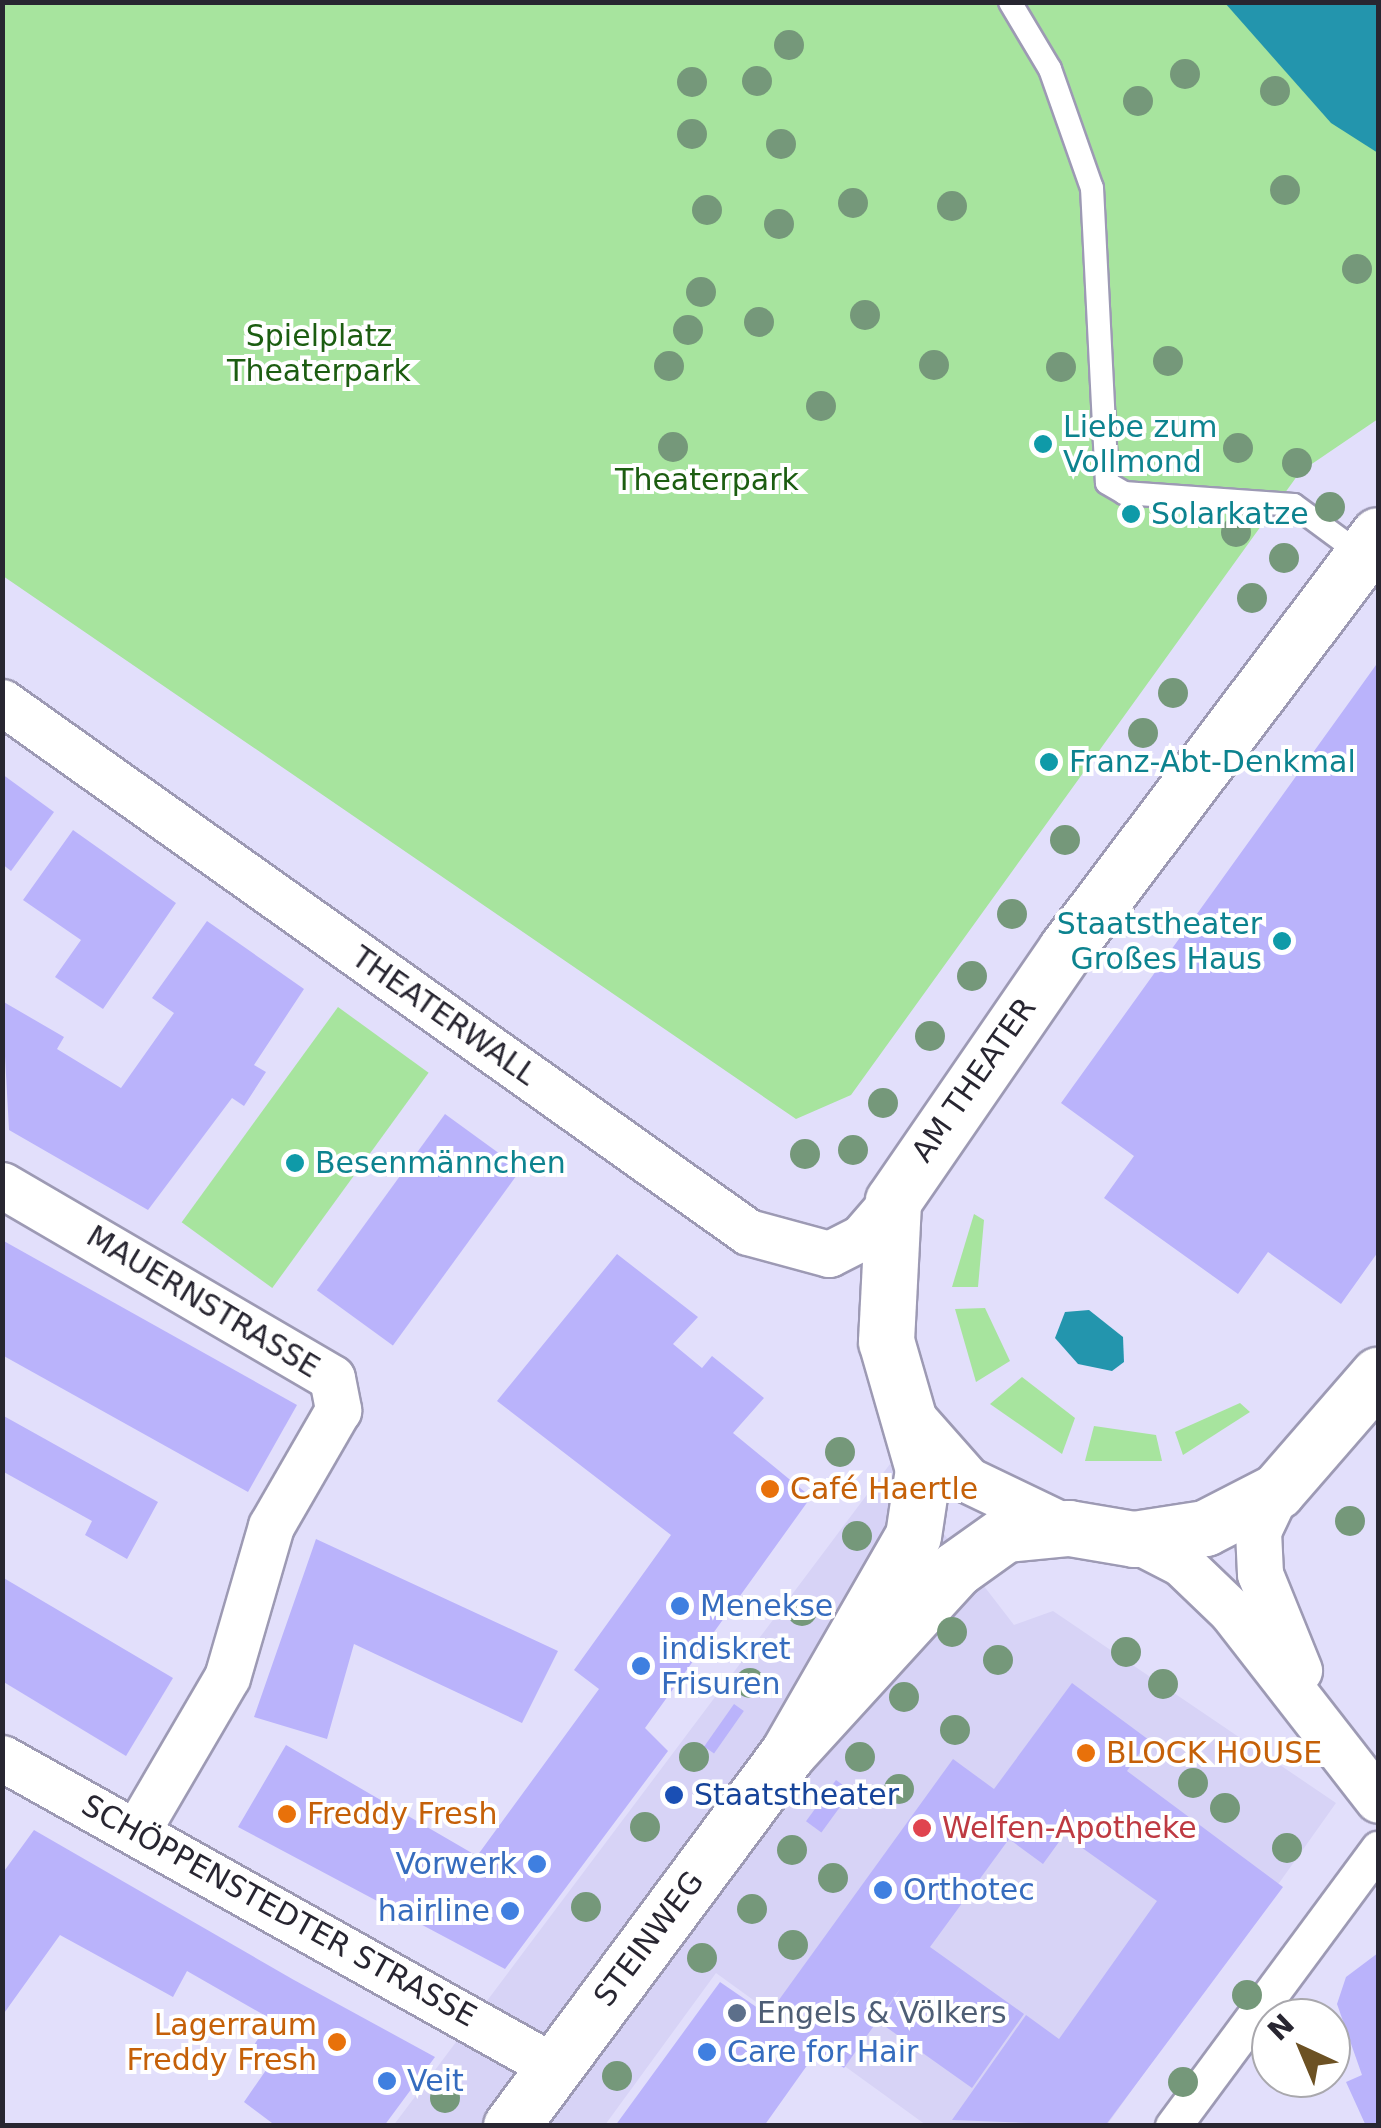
<!DOCTYPE html>
<html>
<head>
<meta charset="utf-8">
<style>
  body { margin:0 }
  #map { position:relative; width:1381px; height:2128px; overflow:hidden; background:#e2dffb; font-family:"DejaVu Sans",sans-serif }
  div>[style] { position:absolute }
  [style*='--x'] { left:calc(var(--x)*1px); top:calc(var(--y)*1px); width:calc(var(--w)*1px); rotate:calc(var(--a)*1deg) }
  .built>* { inset:0; background:#d7d3f6 }
  .green>* { inset:0; background:#a7e49e; transform-origin:0 0 }
  .water>* { inset:0; background:#2395ad }
  .building>* { inset:0; background:#bab3fb; transform-origin:0 0 }
  .roads { filter:drop-shadow(2px 0 #9d9ab4) drop-shadow(-2px 0 #9d9ab4) drop-shadow(0 2px #9d9ab4) drop-shadow(0 -2px #9d9ab4) }
  .service>* { height:22px; margin:-11px; padding:0 11px; transform-origin:11px; border-radius:11px; background:#fff }
  .pedestrian>* { height:35px; margin:-17.5px; padding:0 17.5px; transform-origin:17.5px; border-radius:17.5px; background:#fff }
  .minor>* { height:45px; margin:-22.5px; padding:0 22.5px; transform-origin:22.5px; border-radius:22.5px; background:#fff }
  .tertiary>* { height:55px; margin:-27.5px; padding:0 27.5px; transform-origin:27.5px; border-radius:27.5px; background:#fff }
  .trees>* { width:30px; height:30px; margin:-15px; border-radius:50%; background:#75987a }
  .dots>* { width:28px; height:28px; translate:-50% -50%; box-sizing:border-box; border:5px solid #fff; border-radius:50% }
  span { translate:-50% -50%; white-space:nowrap; text-align:center; line-height:1.15; -webkit-text-stroke:8px #fff; paint-order:stroke }
  .park-label { font-size:30px; color:#1c5d11 }
  .culture-label { font-size:30px; color:#0d838f }
  .left { translate:0 -50%; text-align:left }
  .right { translate:-100% -50%; text-align:right }
  .street-label { font-size:30px; color:#282631 }
  .food-label { font-size:30px; color:#c56008 }
  .shop-label { font-size:30px; color:#366cbe }
  .transit-label { font-size:30px; color:#164399 }
  .health-label { font-size:30px; color:#be3a42 }
  .service-label { font-size:30px; color:#4e5e75 }
  .frame { position:absolute; inset:0; border:5px solid #282631; pointer-events:none }
  .north { position:absolute; left:1251px; top:1998px; width:100px; height:100px; box-sizing:border-box; background:#fff; border:2px solid #a9a8ad; border-radius:50%; rotate:316deg; font-size:28px; font-weight:700; line-height:40px; text-align:center; color:#282631 }
  .north::after { content:''; display:block; margin:auto; width:35px; height:45px; background:#6c5123; clip-path:polygon(50% 0,100% 100%,50% 72%,0 100%) }
</style>
</head>
<body>
<div id="map">
  <div class="built">
    <i style="clip-path:polygon(890px 1464px,1014px 1625px,1053px 1611px,1336px 1803px,1107px 2125px,926px 2125px,716px 1973px,605px 2125px,393px 2126px)"></i>
  </div>
  <div class="green">
    <i style="clip-path:polygon(3px 3px,1229px 3px,1378px 150px,1378px 419px,1300px 472px,851px 1095px,796px 1119px,3px 576px)"></i>
    <i style="left:338px;top:1007px;width:112px;height:266px;rotate:36deg"></i>
    <i style="clip-path:polygon(974px 1214px,984px 1220px,978px 1287px,952px 1287px)"></i>
    <i style="clip-path:polygon(985px 1308px,1010px 1361px,976px 1382px,955px 1309px)"></i>
    <i style="clip-path:polygon(1022px 1377px,1075px 1418px,1062px 1454px,990px 1404px)"></i>
    <i style="clip-path:polygon(1240px 1403px,1250px 1412px,1183px 1455px,1175px 1432px)"></i>
    <i style="clip-path:polygon(1094px 1426px,1156px 1435px,1162px 1461px,1085px 1461px)"></i>
  </div>
  <div class="water">
    <i style="clip-path:polygon(1225px 3px,1378px 3px,1378px 153px,1331px 123px)"></i>
    <i style="clip-path:polygon(1089px 1310px,1123px 1337px,1124px 1362px,1112px 1371px,1078px 1364px,1055px 1338px,1065px 1312px)"></i>
  </div>
  <div class="building">
    <i style="clip-path:polygon(1376px 665px,1378px 1252px,1341px 1304px,1268px 1252px,1238px 1294px,1104px 1198px,1134px 1156px,1061px 1103px)"></i>
    <i style="clip-path:polygon(2px 774px,54px 812px,11px 871px,2px 864px)"></i>
    <i style="clip-path:polygon(73px 830px,176px 903px,103px 1009px,55px 977px,81px 940px,23px 900px)"></i>
    <i style="clip-path:polygon(207px 921px,304px 989px,254px 1065px,266px 1072px,244px 1106px,232px 1098px,148px 1210px,9px 1130px,2px 1001px,64px 1037px,57px 1049px,121px 1088px,174px 1013px,152px 998px)"></i>
    <i style="left:445px;top:1114px;width:94px;height:218px;rotate:36deg"></i>
    <i style="clip-path:polygon(2px 1240px,297px 1405px,248px 1492px,2px 1355px)"></i>
    <i style="clip-path:polygon(617px 1254px,698px 1317px,673px 1344px,702px 1368px,712px 1356px,764px 1398px,733px 1433px,811px 1497px,645px 1728px,668px 1751px,505px 1969px,238px 1827px,286px 1745px,477px 1856px,599px 1689px,574px 1670px,671px 1535px,497px 1401px)"></i>
    <i style="clip-path:polygon(2px 1415px,158px 1502px,127px 1559px,85px 1535px,92px 1521px,2px 1471px)"></i>
    <i style="clip-path:polygon(316px 1539px,558px 1651px,522px 1723px,354px 1644px,327px 1739px,254px 1717px)"></i>
    <i style="clip-path:polygon(2px 1577px,173px 1678px,126px 1756px,2px 1681px)"></i>
    <i style="clip-path:polygon(1072px 1683px,1149px 1740px,1127px 1771px,1283px 1887px,1105px 2126px,952px 2120px,1026px 2015px,1059px 2039px,1157px 1901px,1064px 1835px,1043px 1864px,1009px 1839px,930px 1947px,1024px 2014px,972px 2088px,879px 2022px,900px 1989px,844px 2068px,818px 2050px,764px 2126px,615px 2126px,720px 1982px,768px 2015px,953px 1759px,994px 1789px)"></i>
    <i style="left:734px;top:1704px;width:12px;height:52px;rotate:35deg"></i>
    <i style="left:836px;top:1780px;width:19px;height:51px;rotate:36deg"></i>
    <i style="clip-path:polygon(34px 1830px,294px 1980px,435px 2057px,384px 2126px,276px 2126px,244px 2102px,273px 2060px,252px 2048px,271px 2019px,187px 1971px,173px 1997px,60px 1935px,2px 2016px,2px 1874px)"></i>
    <i style="clip-path:polygon(1378px 1953px,1378px 2126px,1366px 2126px,1346px 2082px,1362px 2075px,1337px 2004px,1346px 1977px)"></i>
  </div>
  <div class="roads">
    <div class="service">
      <i style="--x:1010;--y:2;--w:78;--a:59.2"></i>
      <i style="--x:1050;--y:69;--w:126;--a:70.6"></i>
      <i style="--x:1092;--y:188;--w:295;--a:87.1"></i>
      <i style="--x:1107;--y:483;--w:20;--a:30"></i>
      <i style="--x:1124;--y:493;--w:170;--a:4"></i>
      <i style="--x:1294;--y:505;--w:81;--a:36.4"></i>
    </div>
    <div class="pedestrian">
      <i style="--x:1173;--y:2126;--w:345;--a:-53.5"></i>
    </div>
    <div class="minor">
      <i style="--x:2;--y:702;--w:915;--a:35.39"></i>
      <i style="--x:748;--y:1232;--w:84;--a:15.2"></i>
      <i style="--x:829;--y:1254;--w:37;--a:-27"></i>
      <i style="--x:862;--y:1237;--w:48;--a:-49.3"></i>
      <i style="--x:2;--y:1185;--w:382;--a:30.3"></i>
      <i style="--x:332;--y:1378;--w:33;--a:79"></i>
      <i style="--x:338;--y:1410;--w:134;--a:120"></i>
      <i style="--x:271;--y:1526;--w:157;--a:106.2"></i>
      <i style="--x:227;--y:1677;--w:178;--a:120.3"></i>
      <i style="--x:914;--y:1419;--w:81;--a:48.5"></i>
      <i style="--x:968;--y:1480;--w:111;--a:25.6"></i>
      <i style="--x:1277;--y:1491;--w:44;--a:115.4"></i>
      <i style="--x:1258;--y:1531;--w:43;--a:87.3"></i>
      <i style="--x:1260;--y:1574;--w:104;--a:67.9"></i>
      <i style="--x:1134;--y:1539;--w:53;--a:27.1"></i>
      <i style="--x:1181;--y:1563;--w:69;--a:43.8"></i>
      <i style="--x:1231;--y:1611;--w:239;--a:52.1"></i>
      <i style="--x:2;--y:1758;--w:633;--a:29.24"></i>
    </div>
    <div class="tertiary">
      <i style="--x:788;--y:1753;--w:250;--a:-60.1"></i>
      <i style="--x:913;--y:1536;--w:68;--a:-81.5"></i>
      <i style="--x:923;--y:1469;--w:133;--a:-106.1"></i>
      <i style="--x:886;--y:1341;--w:140;--a:-87.1"></i>
      <i style="--x:893;--y:1201;--w:306;--a:-55.5"></i>
      <i style="--x:1066;--y:949;--w:518;--a:-53"></i>
      <i style="--x:511;--y:2126;--w:465;--a:-53.4"></i>
      <i style="--x:788;--y:1753;--w:249;--a:-47.6"></i>
      <i style="--x:956;--y:1569;--w:60;--a:-35.5"></i>
      <i style="--x:1005;--y:1534;--w:64;--a:-5.4"></i>
      <i style="--x:1069;--y:1528;--w:66;--a:9.6"></i>
      <i style="--x:1134;--y:1539;--w:72;--a:-8.8"></i>
      <i style="--x:1205;--y:1528;--w:81;--a:-27.2"></i>
      <i style="--x:1277;--y:1491;--w:154;--a:-49"></i>
    </div>
  </div>
  <div class="trees">
    <i style="left:789px;top:45px"></i>
    <i style="left:1185px;top:74px"></i>
    <i style="left:757px;top:81px"></i>
    <i style="left:692px;top:82px"></i>
    <i style="left:1275px;top:91px"></i>
    <i style="left:1138px;top:101px"></i>
    <i style="left:692px;top:134px"></i>
    <i style="left:781px;top:144px"></i>
    <i style="left:1285px;top:190px"></i>
    <i style="left:853px;top:203px"></i>
    <i style="left:952px;top:206px"></i>
    <i style="left:707px;top:210px"></i>
    <i style="left:779px;top:224px"></i>
    <i style="left:1357px;top:269px"></i>
    <i style="left:701px;top:292px"></i>
    <i style="left:865px;top:315px"></i>
    <i style="left:759px;top:322px"></i>
    <i style="left:688px;top:330px"></i>
    <i style="left:1168px;top:361px"></i>
    <i style="left:934px;top:365px"></i>
    <i style="left:669px;top:366px"></i>
    <i style="left:1061px;top:367px"></i>
    <i style="left:821px;top:406px"></i>
    <i style="left:673px;top:447px"></i>
    <i style="left:1238px;top:448px"></i>
    <i style="left:1297px;top:463px"></i>
    <i style="left:1330px;top:507px"></i>
    <i style="left:1236px;top:532px"></i>
    <i style="left:1284px;top:558px"></i>
    <i style="left:1252px;top:598px"></i>
    <i style="left:1173px;top:693px"></i>
    <i style="left:1143px;top:733px"></i>
    <i style="left:1065px;top:840px"></i>
    <i style="left:1012px;top:914px"></i>
    <i style="left:972px;top:976px"></i>
    <i style="left:930px;top:1036px"></i>
    <i style="left:883px;top:1103px"></i>
    <i style="left:853px;top:1150px"></i>
    <i style="left:805px;top:1154px"></i>
    <i style="left:840px;top:1452px"></i>
    <i style="left:1350px;top:1521px"></i>
    <i style="left:857px;top:1536px"></i>
    <i style="left:802px;top:1611px"></i>
    <i style="left:952px;top:1632px"></i>
    <i style="left:1126px;top:1652px"></i>
    <i style="left:998px;top:1660px"></i>
    <i style="left:750px;top:1683px"></i>
    <i style="left:1163px;top:1684px"></i>
    <i style="left:904px;top:1697px"></i>
    <i style="left:955px;top:1730px"></i>
    <i style="left:694px;top:1757px"></i>
    <i style="left:860px;top:1757px"></i>
    <i style="left:1193px;top:1783px"></i>
    <i style="left:899px;top:1789px"></i>
    <i style="left:1225px;top:1808px"></i>
    <i style="left:645px;top:1827px"></i>
    <i style="left:1287px;top:1848px"></i>
    <i style="left:792px;top:1850px"></i>
    <i style="left:833px;top:1878px"></i>
    <i style="left:586px;top:1907px"></i>
    <i style="left:752px;top:1909px"></i>
    <i style="left:793px;top:1945px"></i>
    <i style="left:702px;top:1958px"></i>
    <i style="left:1247px;top:1995px"></i>
    <i style="left:617px;top:2076px"></i>
    <i style="left:1183px;top:2082px"></i>
    <i style="left:445px;top:2098px"></i>
  </div>
  <div class="dots">
    <i style="left:1043px;top:444px;background:#0f9aa8"></i>
    <i style="left:1131px;top:514px;background:#0f9aa8"></i>
    <i style="left:1049px;top:762px;background:#0f9aa8"></i>
    <i style="left:1282px;top:941px;background:#0f9aa8"></i>
    <i style="left:295px;top:1163px;background:#0f9aa8"></i>
    <i style="left:770px;top:1489px;background:#e8710a"></i>
    <i style="left:680px;top:1606px;background:#3f7fe0"></i>
    <i style="left:641px;top:1666px;background:#3f7fe0"></i>
    <i style="left:1086px;top:1753px;background:#e8710a"></i>
    <i style="left:674px;top:1795px;background:#1a4fb4"></i>
    <i style="left:287px;top:1814px;background:#e8710a"></i>
    <i style="left:922px;top:1828px;background:#e0444e"></i>
    <i style="left:537px;top:1864px;background:#3f7fe0"></i>
    <i style="left:883px;top:1890px;background:#3f7fe0"></i>
    <i style="left:510px;top:1911px;background:#3f7fe0"></i>
    <i style="left:737px;top:2013px;background:#5c6f8a"></i>
    <i style="left:337px;top:2042px;background:#e8710a"></i>
    <i style="left:707px;top:2052px;background:#3f7fe0"></i>
    <i style="left:387px;top:2081px;background:#3f7fe0"></i>
  </div>
  <div class="park-label">
    <span style="left:319px;top:353px">Spielplatz<br>Theaterpark</span>
    <span style="left:707px;top:480px">Theaterpark</span>
  </div>
  <div class="culture-label">
    <span class="left" style="left:1063px;top:444px">Liebe zum<br>Vollmond</span>
    <span class="left" style="left:1151px;top:514px">Solarkatze</span>
    <span class="left" style="left:1069px;top:762px">Franz-Abt-Denkmal</span>
    <span class="right" style="left:1262px;top:941px">Staatstheater<br>Großes Haus</span>
    <span class="left" style="left:315px;top:1163px">Besenmännchen</span>
  </div>
  <div class="street-label">
    <span style="left:444px;top:1016px;rotate:35deg">THEATERWALL</span>
    <span style="left:974px;top:1080px;rotate:-55deg">AM THEATER</span>
    <span style="left:203px;top:1302px;rotate:31deg">MAUERNSTRASSE</span>
    <span style="left:279px;top:1911px;rotate:29deg">SCHÖPPENSTEDTER STRASSE</span>
    <span style="left:649px;top:1939px;rotate:-53deg">STEINWEG</span>
  </div>
  <div class="food-label">
    <span class="left" style="left:790px;top:1489px">Café Haertle</span>
    <span class="left" style="left:1106px;top:1753px">BLOCK HOUSE</span>
    <span class="left" style="left:307px;top:1814px">Freddy Fresh</span>
    <span class="right" style="left:317px;top:2042px">Lagerraum<br>Freddy Fresh</span>
  </div>
  <div class="shop-label">
    <span class="left" style="left:700px;top:1606px">Menekse</span>
    <span class="left" style="left:661px;top:1666px">indiskret<br>Frisuren</span>
    <span class="right" style="left:517px;top:1864px">Vorwerk</span>
    <span class="left" style="left:903px;top:1890px">Orthotec</span>
    <span class="right" style="left:490px;top:1911px">hairline</span>
    <span class="left" style="left:727px;top:2052px">Care for Hair</span>
    <span class="left" style="left:407px;top:2081px">Veit</span>
  </div>
  <div class="transit-label">
    <span class="left" style="left:694px;top:1795px">Staatstheater</span>
  </div>
  <div class="health-label">
    <span class="left" style="left:942px;top:1828px">Welfen-Apotheke</span>
  </div>
  <div class="service-label">
    <span class="left" style="left:757px;top:2013px">Engels &amp; Völkers</span>
  </div>
  <div class="frame"></div>
  <div class="north">N</div>
</div>
</body>
</html>
